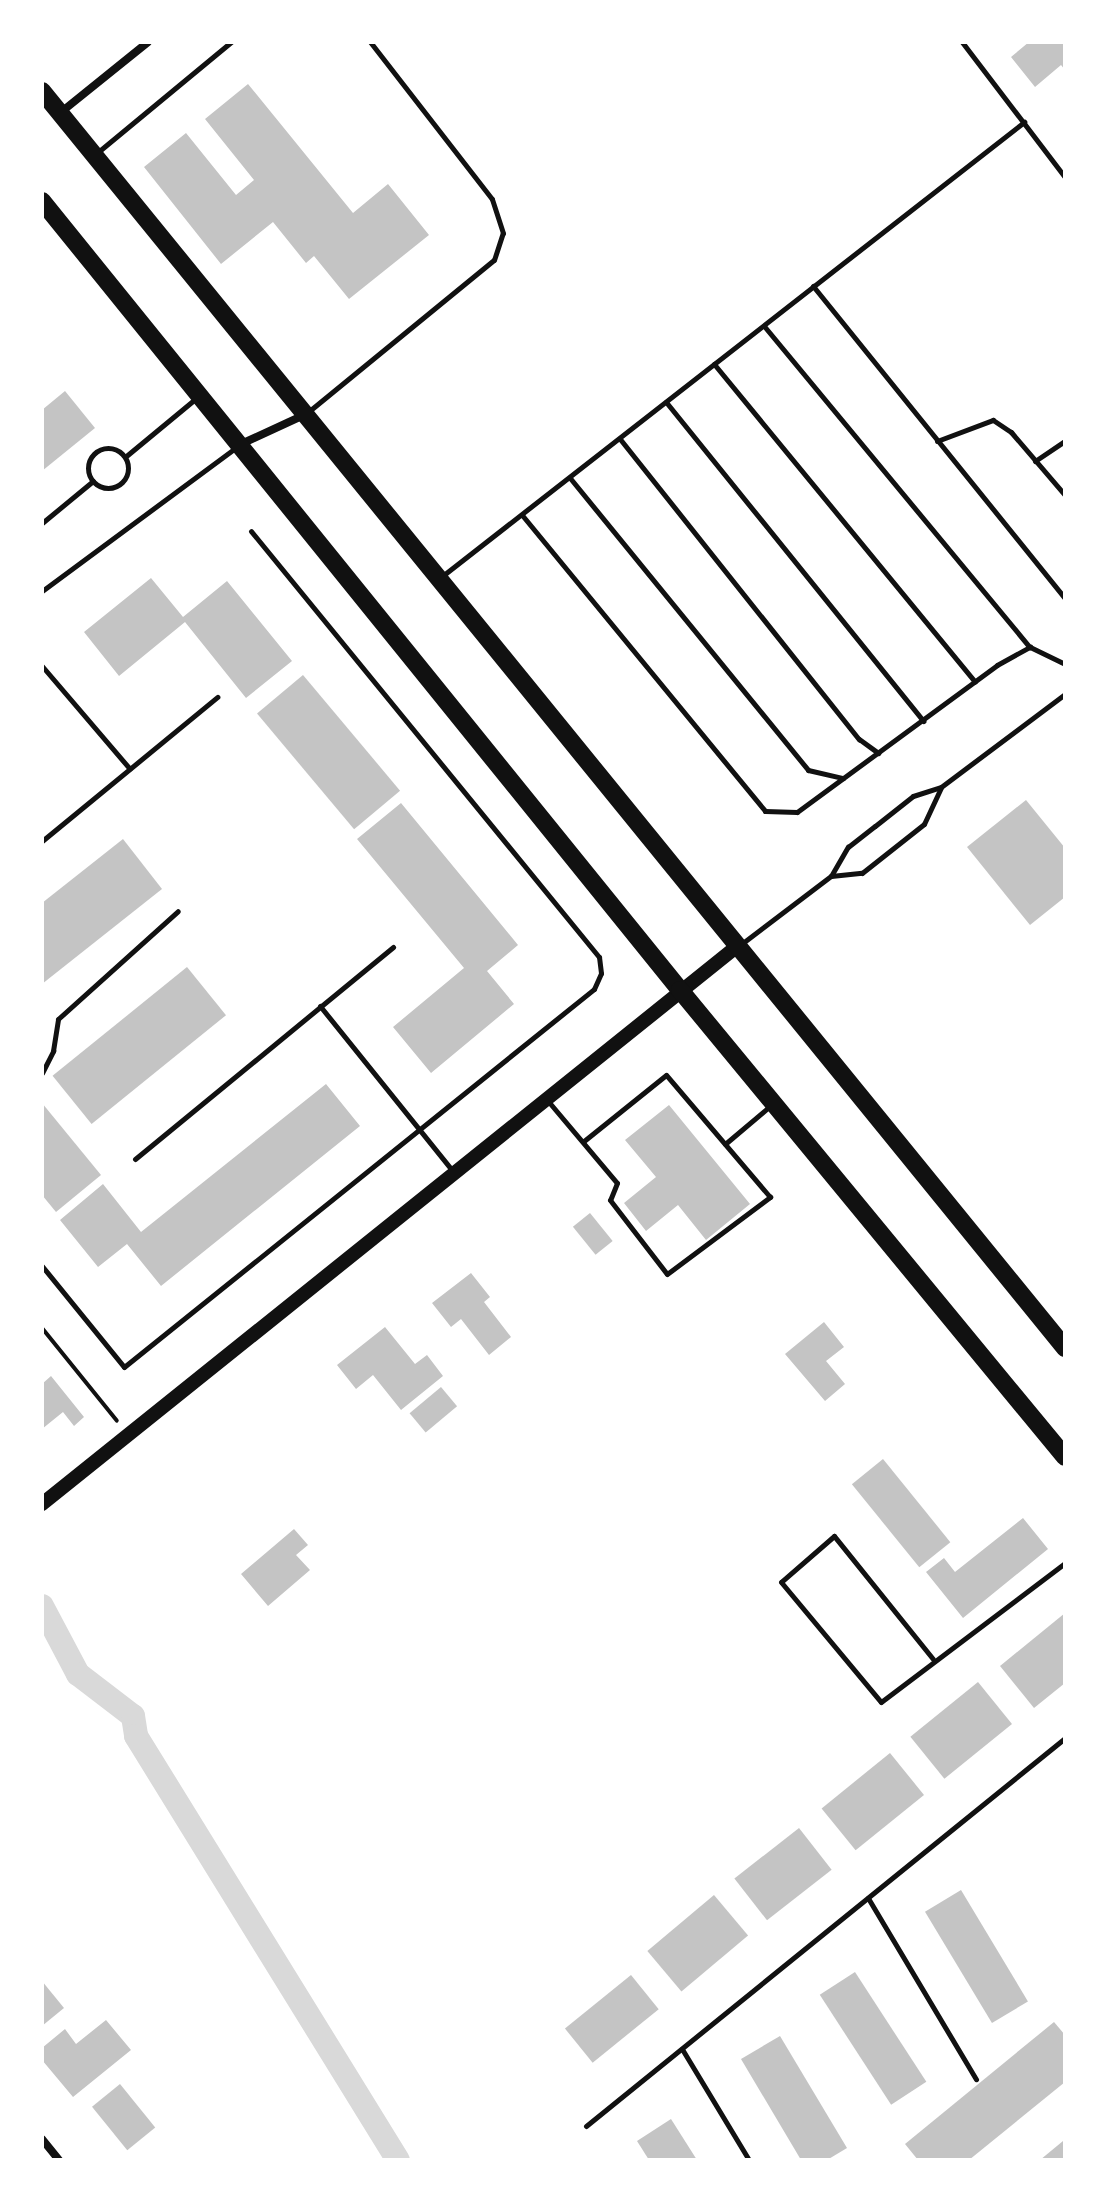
<!DOCTYPE html>
<html>
<head>
<meta charset="utf-8">
<style>
  body { margin:0 }
  #map { position:relative; width:1107px; height:2202px; overflow:hidden; background:#fff; font-family:Manrope,sans-serif }
  div>[style] { position:absolute }
  [style*='--x'] { left:calc(var(--x)*1px); top:calc(var(--y)*1px); width:calc(var(--w)*1px); rotate:calc(var(--a)*1deg) }
  .canal>* { height:24px; margin:-12px; padding:0 12px; transform-origin:12px; border-radius:12px; background:#d9d9d9 }
  .building>* { inset:0; background:#c4c4c4; transform-origin:0 0 }
  .path>* { height:4px; margin:-2px; padding:0 2px; transform-origin:2px; border-radius:2px; background:#111 }
  .service>* { height:5px; margin:-2.5px; padding:0 2.5px; transform-origin:2.5px; border-radius:2.5px; background:#111 }
  .service>.ring { margin:-2.5px; padding:0; box-sizing:content-box; background:none; border:5px solid #111; border-radius:50% }
  .minor>* { height:8px; margin:-4px; padding:0 4px; transform-origin:4px; border-radius:4px; background:#111 }
  .tertiary>* { height:14px; margin:-7px; padding:0 7px; transform-origin:7px; border-radius:7px; background:#111 }
  .primary>* { height:18px; margin:-9px; padding:0 9px; transform-origin:9px; border-radius:9px; background:#111 }
  span { translate:-50% -50%; white-space:nowrap; text-align:center; line-height:1.15; -webkit-text-stroke:8px #fff; paint-order:stroke }
  .frame { position:absolute; inset:0; border:44px solid #fff; pointer-events:none }
</style>
</head>
<body>
<div id="map">
  <div class="canal">
    <i style="--x:42;--y:1606;--w:77;--a:62.1"></i>
    <i style="--x:78;--y:1674;--w:69;--a:37.4"></i>
    <i style="--x:133;--y:1716;--w:20;--a:81"></i>
    <i style="--x:136;--y:1736;--w:498;--a:58.3"></i>
  </div>
  <div class="building">
    <i style="clip-path:polygon(1029px 42px,1065px 42px,1065px 70px,1061px 65px,1035px 87px,1011px 57px)"></i>
    <i style="clip-path:polygon(248px 84px,353px 213px,388px 184px,429px 235px,349px 299px,314px 256px,306px 263px,273px 222px,221px 264px,144px 167px,186px 133px,236px 195px,254px 180px,205px 119px)"></i>
    <i style="clip-path:polygon(65px 391px,95px 428px,42px 471px,42px 410px)"></i>
    <i style="clip-path:polygon(151px 578px,183px 617px,227px 581px,292px 661px,246px 698px,185px 622px,119px 676px,84px 632px)"></i>
    <i style="left:303px;top:675px;width:151px;height:60px;rotate:50deg"></i>
    <i style="clip-path:polygon(1026px 800px,1065px 848px,1065px 897px,1030px 925px,967px 847px)"></i>
    <i style="clip-path:polygon(401px 803px,518px 945px,487px 971px,514px 1004px,431px 1073px,393px 1027px,464px 968px,357px 839px)"></i>
    <i style="clip-path:polygon(123px 839px,162px 889px,42px 984px,42px 903px)"></i>
    <i style="left:187px;top:967px;width:62px;height:173px;rotate:51deg"></i>
    <i style="clip-path:polygon(326px 1084px,360px 1126px,161px 1286px,127px 1244px,98px 1267px,60px 1220px,103px 1184px,141px 1232px)"></i>
    <i style="clip-path:polygon(42px 1103px,101px 1175px,56px 1212px,42px 1195px)"></i>
    <i style="clip-path:polygon(669px 1105px,750px 1204px,706px 1240px,678px 1205px,646px 1231px,624px 1203px,656px 1177px,625px 1140px)"></i>
    <i style="left:590px;top:1213px;width:36px;height:22px;rotate:51deg"></i>
    <i style="clip-path:polygon(471px 1273px,490px 1297px,484px 1302px,511px 1337px,489px 1355px,461px 1319px,451px 1327px,432px 1303px)"></i>
    <i style="clip-path:polygon(824px 1322px,844px 1347px,826px 1361px,845px 1384px,825px 1401px,785px 1354px)"></i>
    <i style="clip-path:polygon(385px 1327px,415px 1364px,427px 1355px,443px 1376px,401px 1410px,373px 1375px,356px 1389px,337px 1365px)"></i>
    <i style="clip-path:polygon(51px 1376px,84px 1417px,74px 1426px,63px 1412px,42px 1429px,42px 1384px)"></i>
    <i style="left:441px;top:1387px;width:25px;height:41px;rotate:50deg"></i>
    <i style="left:883px;top:1459px;width:107px;height:40px;rotate:51deg"></i>
    <i style="clip-path:polygon(1023px 1518px,1048px 1549px,963px 1618px,926px 1572px,944px 1558px,955px 1572px)"></i>
    <i style="clip-path:polygon(294px 1529px,308px 1545px,296px 1555px,310px 1570px,268px 1606px,241px 1574px)"></i>
    <i style="clip-path:polygon(1065px 1613px,1065px 1683px,1034px 1708px,1000px 1666px)"></i>
    <i style="left:978px;top:1682px;width:54px;height:87px;rotate:51deg"></i>
    <i style="left:890px;top:1753px;width:54px;height:88px;rotate:51deg"></i>
    <i style="left:799px;top:1828px;width:53px;height:82px;rotate:52deg"></i>
    <i style="left:961px;top:1890px;width:130px;height:42px;rotate:59deg"></i>
    <i style="left:714px;top:1895px;width:53px;height:87px;rotate:50deg"></i>
    <i style="left:855px;top:1972px;width:131px;height:42px;rotate:57deg"></i>
    <i style="left:631px;top:1975px;width:44px;height:85px;rotate:51deg"></i>
    <i style="clip-path:polygon(42px 1981px,64px 2008px,42px 2026px)"></i>
    <i style="clip-path:polygon(106px 2020px,131px 2050px,73px 2097px,42px 2060px,42px 2048px,65px 2029px,76px 2044px)"></i>
    <i style="clip-path:polygon(1054px 2022px,1065px 2035px,1065px 2082px,969px 2160px,918px 2160px,905px 2144px)"></i>
    <i style="clip-path:polygon(780px 2036px,847px 2148px,827px 2160px,801px 2160px,741px 2059px)"></i>
    <i style="left:120px;top:2084px;width:56px;height:36px;rotate:51deg"></i>
    <i style="clip-path:polygon(671px 2119px,697px 2160px,649px 2160px,637px 2141px)"></i>
    <i style="clip-path:polygon(1063px 2141px,1065px 2160px,1040px 2160px)"></i>
  </div>
  <div class="path">
    <i style="--x:42;--y:1328;--w:119;--a:51.1"></i>
  </div>
  <div class="service">
    <i style="--x:962;--y:42;--w:170;--a:52.7"></i>
    <i style="--x:98;--y:152;--w:173;--a:-39.6"></i>
    <i style="--x:813;--y:286;--w:401;--a:51.1"></i>
    <i style="--x:764;--y:326;--w:417;--a:50.4"></i>
    <i style="--x:714;--y:364;--w:411;--a:50.6"></i>
    <i style="--x:666;--y:402;--w:410;--a:51.1"></i>
    <i style="--x:308;--y:412;--w:240;--a:-39.3"></i>
    <i style="--x:494;--y:260;--w:28;--a:-72"></i>
    <i style="--x:503;--y:233;--w:36;--a:-108"></i>
    <i style="--x:492;--y:199;--w:199;--a:-127.8"></i>
    <i style="--x:620;--y:439;--w:384;--a:51.5"></i>
    <i style="--x:859;--y:739;--w:24;--a:36"></i>
    <i style="--x:937;--y:441;--w:60;--a:-20.6"></i>
    <i style="--x:993;--y:420;--w:22;--a:34"></i>
    <i style="--x:1011;--y:432;--w:83;--a:49.4"></i>
    <i class="ring" style="left:88px;top:448px;width:35px;height:35px"></i>
    <i style="--x:125;--y:457;--w:91;--a:-39.6"></i>
    <i style="--x:1035;--y:461;--w:36;--a:-34"></i>
    <i style="--x:570;--y:478;--w:377;--a:50.8"></i>
    <i style="--x:808;--y:770;--w:36;--a:13"></i>
    <i style="--x:522;--y:515;--w:383;--a:50.6"></i>
    <i style="--x:765;--y:811;--w:32;--a:2"></i>
    <i style="--x:797;--y:812;--w:248;--a:-36.3"></i>
    <i style="--x:997;--y:665;--w:38;--a:-29"></i>
    <i style="--x:1030;--y:647;--w:39;--a:26"></i>
    <i style="--x:42;--y:523;--w:66;--a:-39.5"></i>
    <i style="--x:441;--y:577;--w:740;--a:-37.97"></i>
    <i style="--x:42;--y:591;--w:240;--a:-36.5"></i>
    <i style="--x:42;--y:666;--w:135;--a:49.5"></i>
    <i style="--x:42;--y:841;--w:227;--a:-39.4"></i>
    <i style="--x:831;--y:876;--w:31;--a:-6"></i>
    <i style="--x:862;--y:873;--w:79;--a:-38.3"></i>
    <i style="--x:924;--y:824;--w:40;--a:-65"></i>
    <i style="--x:740;--y:945;--w:114;--a:-37.2"></i>
    <i style="--x:831;--y:876;--w:34;--a:-60"></i>
    <i style="--x:848;--y:847;--w:34;--a:-38"></i>
    <i style="--x:875;--y:826;--w:48;--a:-38.3"></i>
    <i style="--x:913;--y:796;--w:29;--a:-18"></i>
    <i style="--x:941;--y:787;--w:155;--a:-36.9"></i>
    <i style="--x:320;--y:1006;--w:211;--a:51.2"></i>
    <i style="--x:42;--y:1073;--w:25;--a:-63"></i>
    <i style="--x:53;--y:1051;--w:32;--a:-81"></i>
    <i style="--x:58;--y:1019;--w:161;--a:-42"></i>
    <i style="--x:548;--y:1101;--w:107;--a:49.9"></i>
    <i style="--x:617;--y:1183;--w:18;--a:112"></i>
    <i style="--x:610;--y:1200;--w:93;--a:52.4"></i>
    <i style="--x:667;--y:1274;--w:129;--a:-36.8"></i>
    <i style="--x:770;--y:1197;--w:160;--a:-130.4"></i>
    <i style="--x:666;--y:1075;--w:105;--a:141.2"></i>
    <i style="--x:725;--y:1144;--w:59;--a:-40.2"></i>
    <i style="--x:135;--y:1159;--w:334;--a:-39.4"></i>
    <i style="--x:42;--y:1266;--w:130;--a:50.9"></i>
    <i style="--x:124;--y:1367;--w:603;--a:-38.81"></i>
    <i style="--x:594;--y:989;--w:17;--a:-66"></i>
    <i style="--x:601;--y:973;--w:16;--a:-97"></i>
    <i style="--x:599;--y:957;--w:550;--a:-129.25"></i>
    <i style="--x:933;--y:1659;--w:158;--a:-128.8"></i>
    <i style="--x:834;--y:1536;--w:70;--a:139"></i>
    <i style="--x:781;--y:1582;--w:156;--a:50.2"></i>
    <i style="--x:881;--y:1702;--w:231;--a:-37.1"></i>
    <i style="--x:868;--y:1898;--w:211;--a:59.2"></i>
    <i style="--x:682;--y:2049;--w:130;--a:58.9"></i>
    <i style="--x:586;--y:2126;--w:616;--a:-39.01"></i>
  </div>
  <div class="minor">
    <i style="--x:60;--y:113;--w:113;--a:-38.9"></i>
    <i style="--x:239;--y:445;--w:72;--a:-24.8"></i>
    <i style="--x:42;--y:2139;--w:27;--a:51"></i>
  </div>
  <div class="tertiary">
    <i style="--x:42;--y:1504;--w:888;--a:-38.74"></i>
  </div>
  <div class="primary">
    <i style="--x:42;--y:91;--w:1621;--a:50.86"></i>
    <i style="--x:42;--y:201;--w:1015;--a:51.04"></i>
    <i style="--x:680;--y:990;--w:605;--a:50.5"></i>
  </div>
  <div class="frame"></div>
</div>
</body>
</html>
